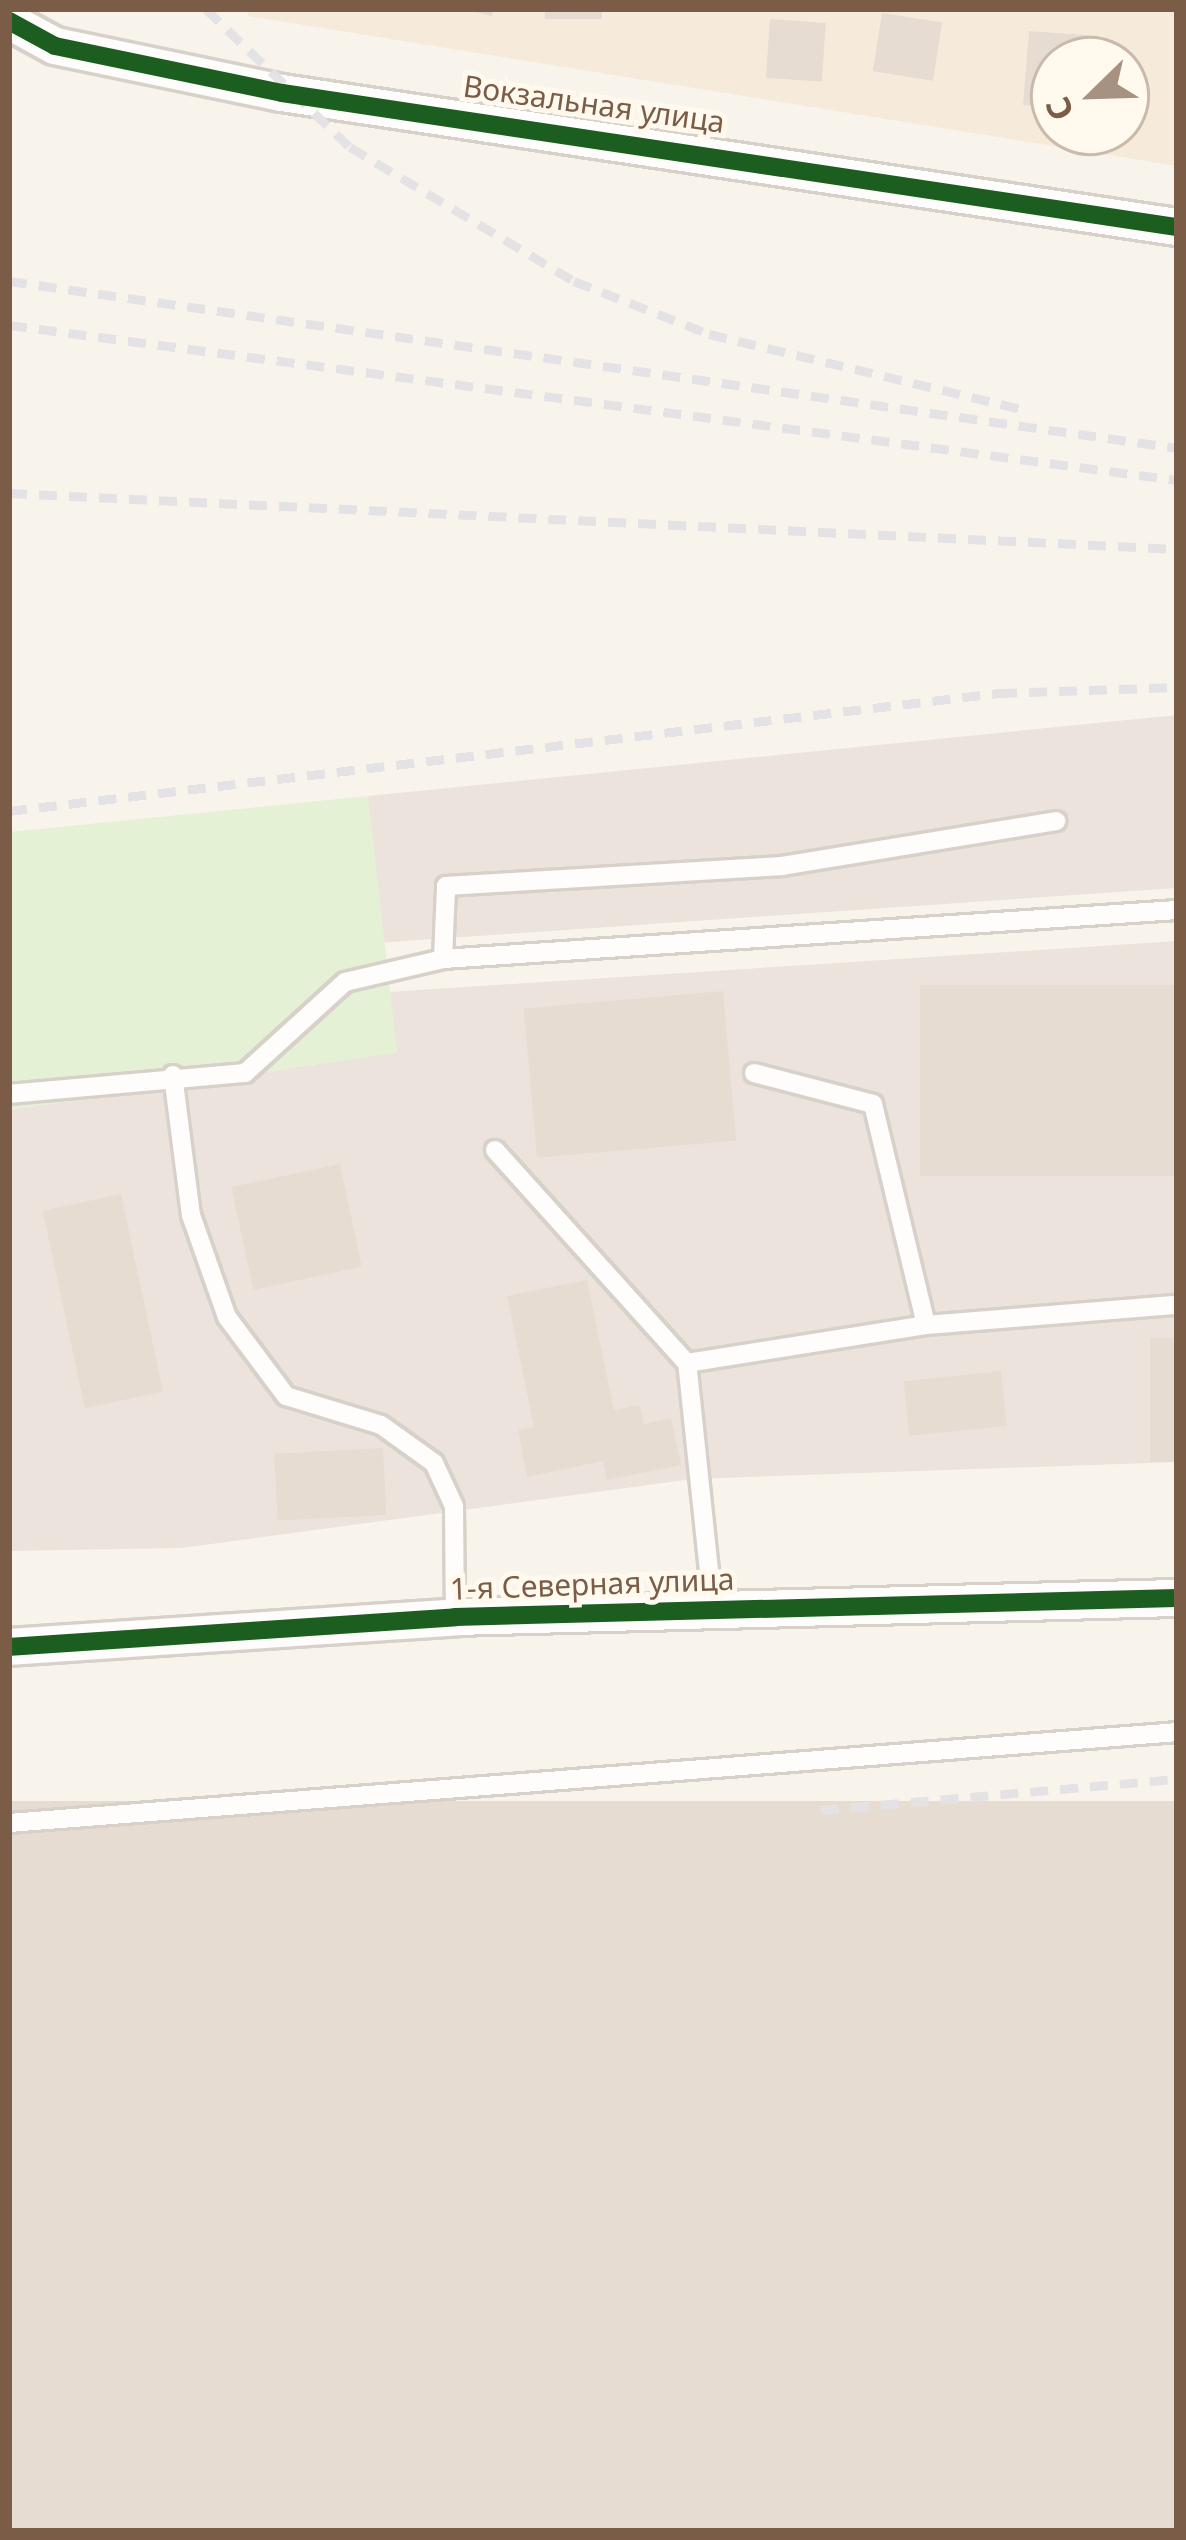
<!DOCTYPE html>
<html>
<head>
<meta charset="utf-8">
<style>
  body { margin:0 }
  #map { position:relative; width:1186px; height:2540px; overflow:hidden; background:#f9f4eb; font-family:"Noto Sans",sans-serif }
  div>[style] { position:absolute }
  [style*='--x'] { left:calc(var(--x)*1px); top:calc(var(--y)*1px); width:calc(var(--w)*1px); rotate:calc(var(--a)*1deg) }
  .residential>* { inset:0; background:#f6eadb }
  .industrial>* { inset:0; background:#ece4dc }
  .green>* { inset:0; background:#e4f1d4 }
  .building>* { inset:0; background:#e6dcd2; transform-origin:0 0 }
  .roads { filter:drop-shadow(3px 0 #d8d1c9) drop-shadow(-3px 0 #d8d1c9) drop-shadow(0 3px #d8d1c9) drop-shadow(0 -3px #d8d1c9) }
  .service>* { height:18px; margin:-9px; padding:0 9px; transform-origin:9px; border-radius:9px; background:#fefdfc }
  .minor>* { height:36px; margin:-18px; padding:0 18px; transform-origin:18px; border-radius:18px; background:#fefdfc }
  .rail>* { height:9px; margin-top:-4.5px; transform-origin:0; background:repeating-linear-gradient(90deg,#e5e2e5 0 18px,transparent 0 30px) }
  .cycleway>* { height:18px; margin:-9px; padding:0 9px; transform-origin:9px; border-radius:9px; background:#1b5e20 }
  span { translate:-50% -50%; white-space:nowrap; text-align:center; line-height:1.15; -webkit-text-stroke:10px #fff9ee; paint-order:stroke }
  .street-label { font-size:30px; color:#7b5c47 }
  .frame { position:absolute; inset:0; border:12px solid #7b5c47; pointer-events:none }
  .north { position:absolute; left:1030px; top:36px; width:120px; height:120px; box-sizing:border-box; background:#fff9ee; border:3px solid #cabaab; border-radius:50%; rotate:247deg; font-size:33px; font-weight:700; line-height:48px; text-align:center; color:#7b5c47 }
  .north::after { content:''; display:block; margin:auto; width:42px; height:54px; background:#a79180; clip-path:polygon(50% 0,100% 100%,50% 72%,0 100%) }
</style>
</head>
<body>
<div id="map">
  <div class="residential">
    <i style="clip-path:polygon(evenodd,249px 9px,1177px 9px,1177px 166px,248px 16px,249px 9px,1054px 60px,1126px 60px,1126px 132px,1054px 132px,1054px 60px)"></i>
  </div>
  <div class="industrial">
    <i style="clip-path:polygon(1177px 715px,1177px 888px,376px 943px,368px 796px)"></i>
    <i style="clip-path:polygon(1177px 941px,1177px 1462px,693px 1479px,182px 1548px,9px 1551px,9px 1110px,397px 1052px,388px 992px)"></i>
  </div>
  <div class="green">
    <i style="clip-path:polygon(368px 796px,397px 1052px,9px 1110px,9px 832px)"></i>
  </div>
  <div class="building">
    <i style="clip-path:polygon(463px 9px,493px 9px,492px 16px)"></i>
    <i style="left:545px;top:9px;width:57px;height:10px"></i>
    <i style="left:882px;top:13px;width:61px;height:59px;rotate:9deg"></i>
    <i style="left:770px;top:19px;width:56px;height:59px;rotate:4deg"></i>
    <i style="clip-path:polygon(1029px 31px,1098px 36px,1096px 60px,1054px 60px,1054px 107px,1023px 105px)"></i>
    <i style="left:1177px;top:985px;width:191px;height:257px;rotate:90deg"></i>
    <i style="left:723px;top:991px;width:150px;height:200px;rotate:85deg"></i>
    <i style="left:340px;top:1164px;width:105px;height:111px;rotate:78deg"></i>
    <i style="left:121px;top:1194px;width:202px;height:80px;rotate:78deg"></i>
    <i style="clip-path:polygon(587px 1280px,614px 1410px,640px 1405px,644px 1424px,671px 1418px,681px 1465px,607px 1480px,603px 1461px,527px 1477px,518px 1430px,534px 1427px,507px 1296px)"></i>
    <i style="left:1177px;top:1338px;width:124px;height:27px;rotate:90deg"></i>
    <i style="left:1001px;top:1371px;width:55px;height:98px;rotate:84deg"></i>
    <i style="left:383px;top:1448px;width:67px;height:109px;rotate:87deg"></i>
    <i style="left:1177px;top:1801px;width:730px;height:1172px;rotate:90deg"></i>
  </div>
  <div class="roads">
    <div class="service">
      <i style="--x:443;--y:959;--w:736;--a:-3.82"></i>
      <i style="--x:754;--y:1073;--w:123;--a:14.6"></i>
      <i style="--x:873;--y:1104;--w:227;--a:76.5"></i>
      <i style="--x:173;--y:1075;--w:141;--a:82.7"></i>
      <i style="--x:191;--y:1215;--w:108;--a:70.6"></i>
      <i style="--x:227;--y:1317;--w:99;--a:53.2"></i>
      <i style="--x:286;--y:1396;--w:99;--a:17"></i>
      <i style="--x:381;--y:1425;--w:65;--a:35.6"></i>
      <i style="--x:434;--y:1463;--w:47;--a:65.1"></i>
      <i style="--x:454;--y:1506;--w:111;--a:89.5"></i>
      <i style="--x:9;--y:1094;--w:237;--a:-5.1"></i>
      <i style="--x:245;--y:1073;--w:135;--a:-42.3"></i>
      <i style="--x:345;--y:982;--w:101;--a:-13.2"></i>
      <i style="--x:443;--y:959;--w:73;--a:-87.6"></i>
      <i style="--x:446;--y:886;--w:337;--a:-3.4"></i>
      <i style="--x:782;--y:866;--w:278;--a:-9.3"></i>
      <i style="--x:495;--y:1150;--w:287;--a:48"></i>
      <i style="--x:713;--y:1609;--w:247;--a:-96"></i>
      <i style="--x:687;--y:1363;--w:242;--a:-9"></i>
      <i style="--x:926;--y:1325;--w:252;--a:-4.6"></i>
      <i style="--x:9;--y:1823;--w:1172;--a:-4.45"></i>
    </div>
    <div class="minor">
      <i style="--x:9;--y:21;--w:52;--a:28.5"></i>
      <i style="--x:55;--y:46;--w:232;--a:11.7"></i>
      <i style="--x:282;--y:93;--w:905;--a:8.52"></i>
      <i style="--x:9;--y:1647;--w:447;--a:-3.8"></i>
      <i style="--x:455;--y:1617;--w:722;--a:-1.51"></i>
    </div>
  </div>
  <div class="rail">
    <i style="--x:206;--y:9;--w:199;--a:43.8"></i>
    <i style="--x:350;--y:147;--w:261;--a:30.9"></i>
    <i style="--x:574;--y:281;--w:145;--a:21.4"></i>
    <i style="--x:709;--y:334;--w:325;--a:13.5"></i>
    <i style="--x:9;--y:281;--w:1180;--a:8.14"></i>
    <i style="--x:9;--y:325;--w:1178;--a:7.56"></i>
    <i style="--x:9;--y:493;--w:1169;--a:2.74"></i>
    <i style="--x:9;--y:811;--w:997;--a:-6.8"></i>
    <i style="--x:999;--y:693;--w:178;--a:-1.9"></i>
    <i style="--x:821;--y:1810;--w:357;--a:-5"></i>
  </div>
  <div class="cycleway">
    <i style="--x:9;--y:21;--w:52;--a:28.5"></i>
    <i style="--x:55;--y:46;--w:232;--a:11.7"></i>
    <i style="--x:282;--y:93;--w:905;--a:8.52"></i>
    <i style="--x:9;--y:1647;--w:447;--a:-3.8"></i>
    <i style="--x:455;--y:1617;--w:722;--a:-1.51"></i>
  </div>
  <div class="street-label">
    <span style="left:594px;top:104px;rotate:8deg">Вокзальная улица</span>
    <span style="left:592px;top:1584px;rotate:-2deg">1-я Северная улица</span>
  </div>
  <div class="frame"></div>
  <div class="north">С</div>
</div>
</body>
</html>
